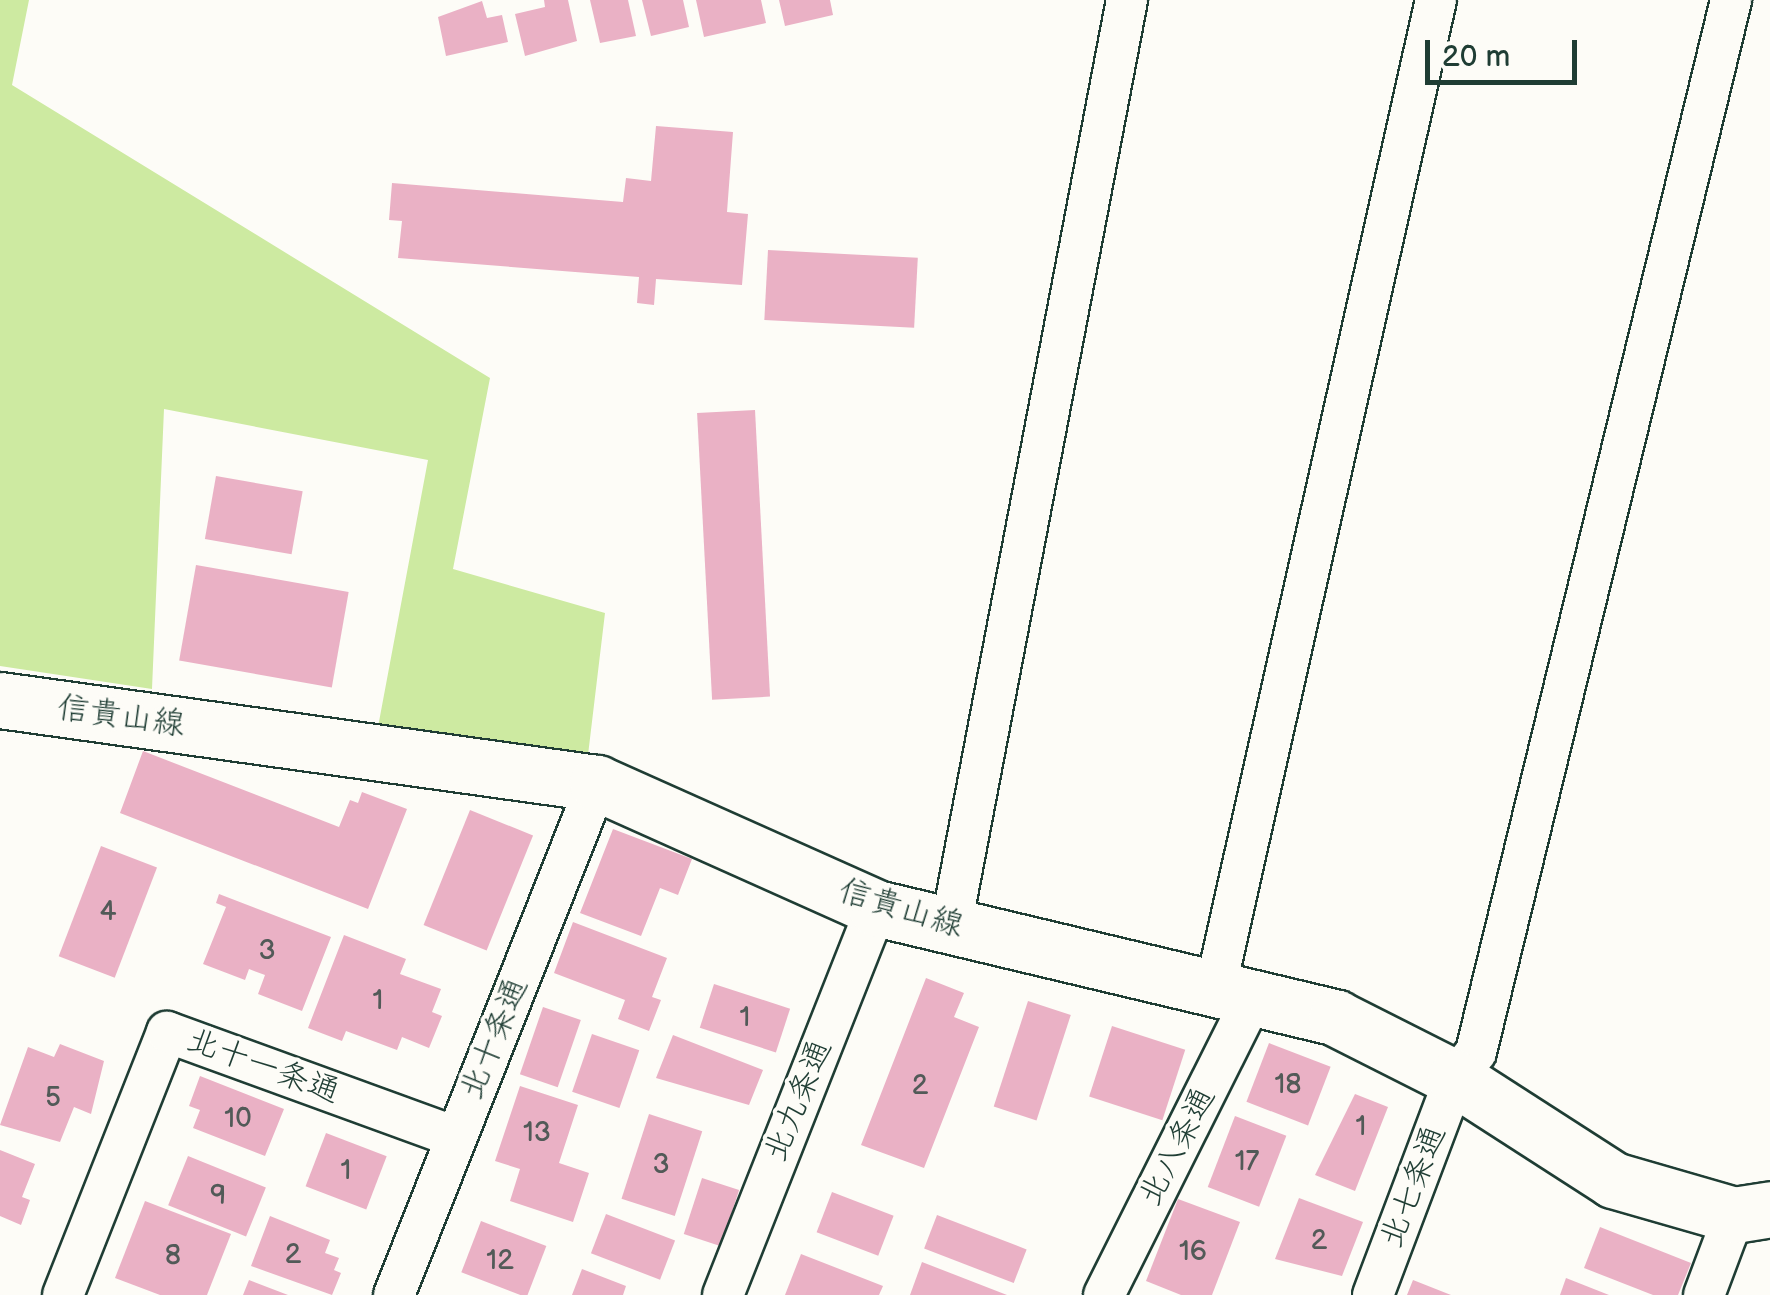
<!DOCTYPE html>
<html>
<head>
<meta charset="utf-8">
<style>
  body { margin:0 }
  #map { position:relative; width:1770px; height:1295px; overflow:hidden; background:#fdfcf7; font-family:"Balsamiq Sans","Klee One",sans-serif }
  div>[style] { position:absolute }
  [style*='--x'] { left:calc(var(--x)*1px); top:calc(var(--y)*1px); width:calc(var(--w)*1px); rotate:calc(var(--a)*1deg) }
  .green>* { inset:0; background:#cdeaa1 }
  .building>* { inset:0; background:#eab1c5; transform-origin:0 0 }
  .roads { filter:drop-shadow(2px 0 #1f3d34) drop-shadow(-2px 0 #1f3d34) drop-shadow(0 2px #1f3d34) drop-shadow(0 -2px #1f3d34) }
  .street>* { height:40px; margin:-20px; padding:0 20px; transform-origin:20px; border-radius:20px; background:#fdfcf7 }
  .secondary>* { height:55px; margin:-27.5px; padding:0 27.5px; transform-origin:27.5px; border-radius:27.5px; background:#fdfcf7 }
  span { translate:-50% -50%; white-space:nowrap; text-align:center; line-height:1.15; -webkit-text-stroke:8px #fdfcf7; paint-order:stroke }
  .number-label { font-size:28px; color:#525a58 }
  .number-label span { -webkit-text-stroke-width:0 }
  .street-label { font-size:32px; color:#1f3d34 }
  .scale { position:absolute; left:1425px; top:40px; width:152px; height:45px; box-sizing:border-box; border:5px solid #1f3d34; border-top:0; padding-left:12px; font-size:30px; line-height:35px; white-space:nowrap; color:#1f3d34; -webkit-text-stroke:8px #fdfcf7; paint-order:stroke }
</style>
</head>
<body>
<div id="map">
  <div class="green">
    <i style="clip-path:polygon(0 0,29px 0,12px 85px,490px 378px,453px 569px,605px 613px,588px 755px,378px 727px,428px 460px,164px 409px,152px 689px,0 666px)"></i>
  </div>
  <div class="building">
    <i style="clip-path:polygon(544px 0,568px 0,577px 41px,525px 56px,515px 14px,545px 7px)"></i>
    <i style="clip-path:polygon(590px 0,628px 0,636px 36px,600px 43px)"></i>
    <i style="clip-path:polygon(642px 0,683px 0,689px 27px,651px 36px)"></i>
    <i style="clip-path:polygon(696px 0,761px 0,766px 23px,704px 37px)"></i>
    <i style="clip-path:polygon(779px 0,830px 0,833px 15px,785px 26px)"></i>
    <i style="clip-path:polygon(482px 1px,487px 18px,502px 15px,508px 42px,446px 56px,438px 17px)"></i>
    <i style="clip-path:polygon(656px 126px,733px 132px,727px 212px,748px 214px,742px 285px,656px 279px,654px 305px,637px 303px,639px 277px,398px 258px,402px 221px,389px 220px,392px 183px,623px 202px,626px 178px,651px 181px)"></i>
    <i style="left:768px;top:250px;width:150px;height:70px;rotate:3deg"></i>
    <i style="left:755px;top:410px;width:287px;height:58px;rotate:87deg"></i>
    <i style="left:216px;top:476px;width:88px;height:64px;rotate:10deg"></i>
    <i style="left:196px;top:565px;width:155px;height:97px;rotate:10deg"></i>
    <i style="clip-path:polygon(143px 751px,339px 827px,350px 800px,358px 803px,362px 792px,407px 809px,368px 909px,120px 813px)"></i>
    <i style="left:470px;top:810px;width:68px;height:124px;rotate:22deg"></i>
    <i style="clip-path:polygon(613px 829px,692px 859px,678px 895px,660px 888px,641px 936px,580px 913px)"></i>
    <i style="left:101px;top:846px;width:60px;height:118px;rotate:21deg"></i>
    <i style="clip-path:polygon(219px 894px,331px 937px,302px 1011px,258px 994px,265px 975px,249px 969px,245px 980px,203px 964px,226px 907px,216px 903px)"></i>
    <i style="clip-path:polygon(573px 922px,667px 958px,652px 997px,661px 1000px,649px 1031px,618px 1019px,625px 1000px,554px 973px)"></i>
    <i style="clip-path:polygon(344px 935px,406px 959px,400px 974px,441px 989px,432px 1012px,442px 1016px,429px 1048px,402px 1037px,397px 1050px,346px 1031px,342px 1041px,308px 1028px)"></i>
    <i style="clip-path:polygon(926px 978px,964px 993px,954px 1017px,979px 1027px,924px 1168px,861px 1145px)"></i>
    <i style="left:714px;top:984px;width:80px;height:46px;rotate:18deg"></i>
    <i style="left:1028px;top:1001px;width:45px;height:111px;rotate:18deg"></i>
    <i style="left:543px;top:1007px;width:40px;height:71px;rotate:19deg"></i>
    <i style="left:1112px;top:1026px;width:77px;height:74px;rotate:18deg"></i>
    <i style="left:592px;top:1034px;width:50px;height:61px;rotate:19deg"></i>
    <i style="clip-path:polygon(673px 1035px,763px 1070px,749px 1105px,656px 1078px)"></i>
    <i style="left:1269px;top:1043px;width:66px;height:63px;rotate:21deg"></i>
    <i style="clip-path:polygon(60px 1044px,104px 1061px,91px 1114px,74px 1107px,60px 1142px,0 1125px,28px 1047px,54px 1057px)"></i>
    <i style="clip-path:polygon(200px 1076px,284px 1109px,265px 1156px,193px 1128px,200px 1110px,189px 1106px)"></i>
    <i style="clip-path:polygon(520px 1086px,578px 1105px,559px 1163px,589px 1173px,573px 1222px,510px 1201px,520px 1169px,495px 1161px)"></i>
    <i style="clip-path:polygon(1355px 1094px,1388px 1107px,1355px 1191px,1315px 1175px)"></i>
    <i style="left:649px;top:1114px;width:56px;height:89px;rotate:18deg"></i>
    <i style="left:1235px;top:1116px;width:55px;height:76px;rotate:21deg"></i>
    <i style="left:326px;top:1133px;width:65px;height:57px;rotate:21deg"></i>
    <i style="clip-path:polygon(0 1150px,35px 1164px,22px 1197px,30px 1200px,21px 1225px,0 1216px)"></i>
    <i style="left:188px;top:1156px;width:84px;height:53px;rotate:22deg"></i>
    <i style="left:702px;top:1178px;width:39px;height:59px;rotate:18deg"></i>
    <i style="left:832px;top:1192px;width:66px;height:43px;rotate:21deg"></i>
    <i style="clip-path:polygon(1299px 1198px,1363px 1222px,1342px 1276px,1275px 1259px)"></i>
    <i style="clip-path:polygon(1178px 1199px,1240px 1222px,1212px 1295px,1181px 1295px,1146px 1281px)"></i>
    <i style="clip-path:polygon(145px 1201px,231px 1234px,207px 1295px,160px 1295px,115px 1278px)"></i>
    <i style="left:606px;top:1214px;width:74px;height:42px;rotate:21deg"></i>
    <i style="left:937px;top:1215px;width:96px;height:36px;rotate:21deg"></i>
    <i style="clip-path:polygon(270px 1216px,330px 1240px,325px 1253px,339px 1258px,334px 1270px,341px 1273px,332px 1295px,251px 1266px)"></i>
    <i style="left:481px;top:1221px;width:70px;height:55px;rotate:21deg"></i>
    <i style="clip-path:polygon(1600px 1227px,1691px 1263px,1678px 1295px,1653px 1295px,1584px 1268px)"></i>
    <i style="clip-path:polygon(801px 1254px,883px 1286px,879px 1295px,785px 1295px)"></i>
    <i style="clip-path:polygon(922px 1262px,1007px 1295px,910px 1295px)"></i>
    <i style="clip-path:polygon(582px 1269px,626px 1286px,623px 1295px,572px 1295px)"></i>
    <i style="clip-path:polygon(1566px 1278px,1609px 1295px,1560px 1295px)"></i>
    <i style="clip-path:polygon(249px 1280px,288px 1295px,243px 1295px)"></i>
    <i style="clip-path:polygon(1413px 1280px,1451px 1295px,1407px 1295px)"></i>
  </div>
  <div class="roads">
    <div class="street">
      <i style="--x:951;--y:926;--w:943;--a:-79.24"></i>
      <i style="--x:1215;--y:990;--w:1014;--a:-77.42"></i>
      <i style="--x:63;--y:1295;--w:283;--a:-68.4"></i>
      <i style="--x:167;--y:1032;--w:307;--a:20"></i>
      <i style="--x:394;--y:1295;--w:551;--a:-68.37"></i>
      <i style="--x:723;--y:1295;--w:416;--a:-68.4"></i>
      <i style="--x:1104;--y:1295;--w:330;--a:-63.4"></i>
      <i style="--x:1373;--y:1295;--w:232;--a:-69.3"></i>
      <i style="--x:1455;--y:1078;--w:33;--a:-51"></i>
      <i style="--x:1476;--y:1052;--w:1082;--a:-76.37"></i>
      <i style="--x:1704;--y:1295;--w:85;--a:-69.4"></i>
    </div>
    <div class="secondary">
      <i style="--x:0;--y:700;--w:603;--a:7.92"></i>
      <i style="--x:597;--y:783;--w:306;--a:24.1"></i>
      <i style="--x:876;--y:908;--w:473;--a:13.4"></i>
      <i style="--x:1336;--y:1018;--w:133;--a:26.8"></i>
      <i style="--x:1455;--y:1078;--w:188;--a:32.8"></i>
      <i style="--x:1613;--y:1180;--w:126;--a:16.1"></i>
      <i style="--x:1734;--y:1215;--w:36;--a:-9"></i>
    </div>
  </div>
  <div class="number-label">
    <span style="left:108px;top:912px">4</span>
    <span style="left:267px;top:951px">3</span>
    <span style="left:378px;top:1001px">1</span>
    <span style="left:745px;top:1018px">1</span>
    <span style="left:1288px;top:1085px">18</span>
    <span style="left:920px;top:1086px">2</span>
    <span style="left:53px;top:1098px">5</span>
    <span style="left:238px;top:1119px">10</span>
    <span style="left:1361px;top:1127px">1</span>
    <span style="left:537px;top:1133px">13</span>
    <span style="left:1247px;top:1162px">17</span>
    <span style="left:661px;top:1165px">3</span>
    <span style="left:346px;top:1171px">1</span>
    <span style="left:218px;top:1196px">9</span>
    <span style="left:1319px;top:1241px">2</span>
    <span style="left:1193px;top:1252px">16</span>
    <span style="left:293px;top:1255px">2</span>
    <span style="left:173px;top:1256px">8</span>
    <span style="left:500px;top:1261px">12</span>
  </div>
  <div class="street-label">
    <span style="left:121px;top:717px;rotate:8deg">信貴山線</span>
    <span style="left:901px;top:909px;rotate:17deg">信貴山線</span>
    <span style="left:495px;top:1039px;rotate:-68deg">北十条通</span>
    <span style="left:263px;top:1067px;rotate:20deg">北十一条通</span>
    <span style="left:799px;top:1101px;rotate:-68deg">北九条通</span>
    <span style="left:1178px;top:1147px;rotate:-63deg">北八条通</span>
    <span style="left:1414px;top:1187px;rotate:-69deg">北七条通</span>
  </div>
  <div class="scale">20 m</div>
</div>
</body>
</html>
